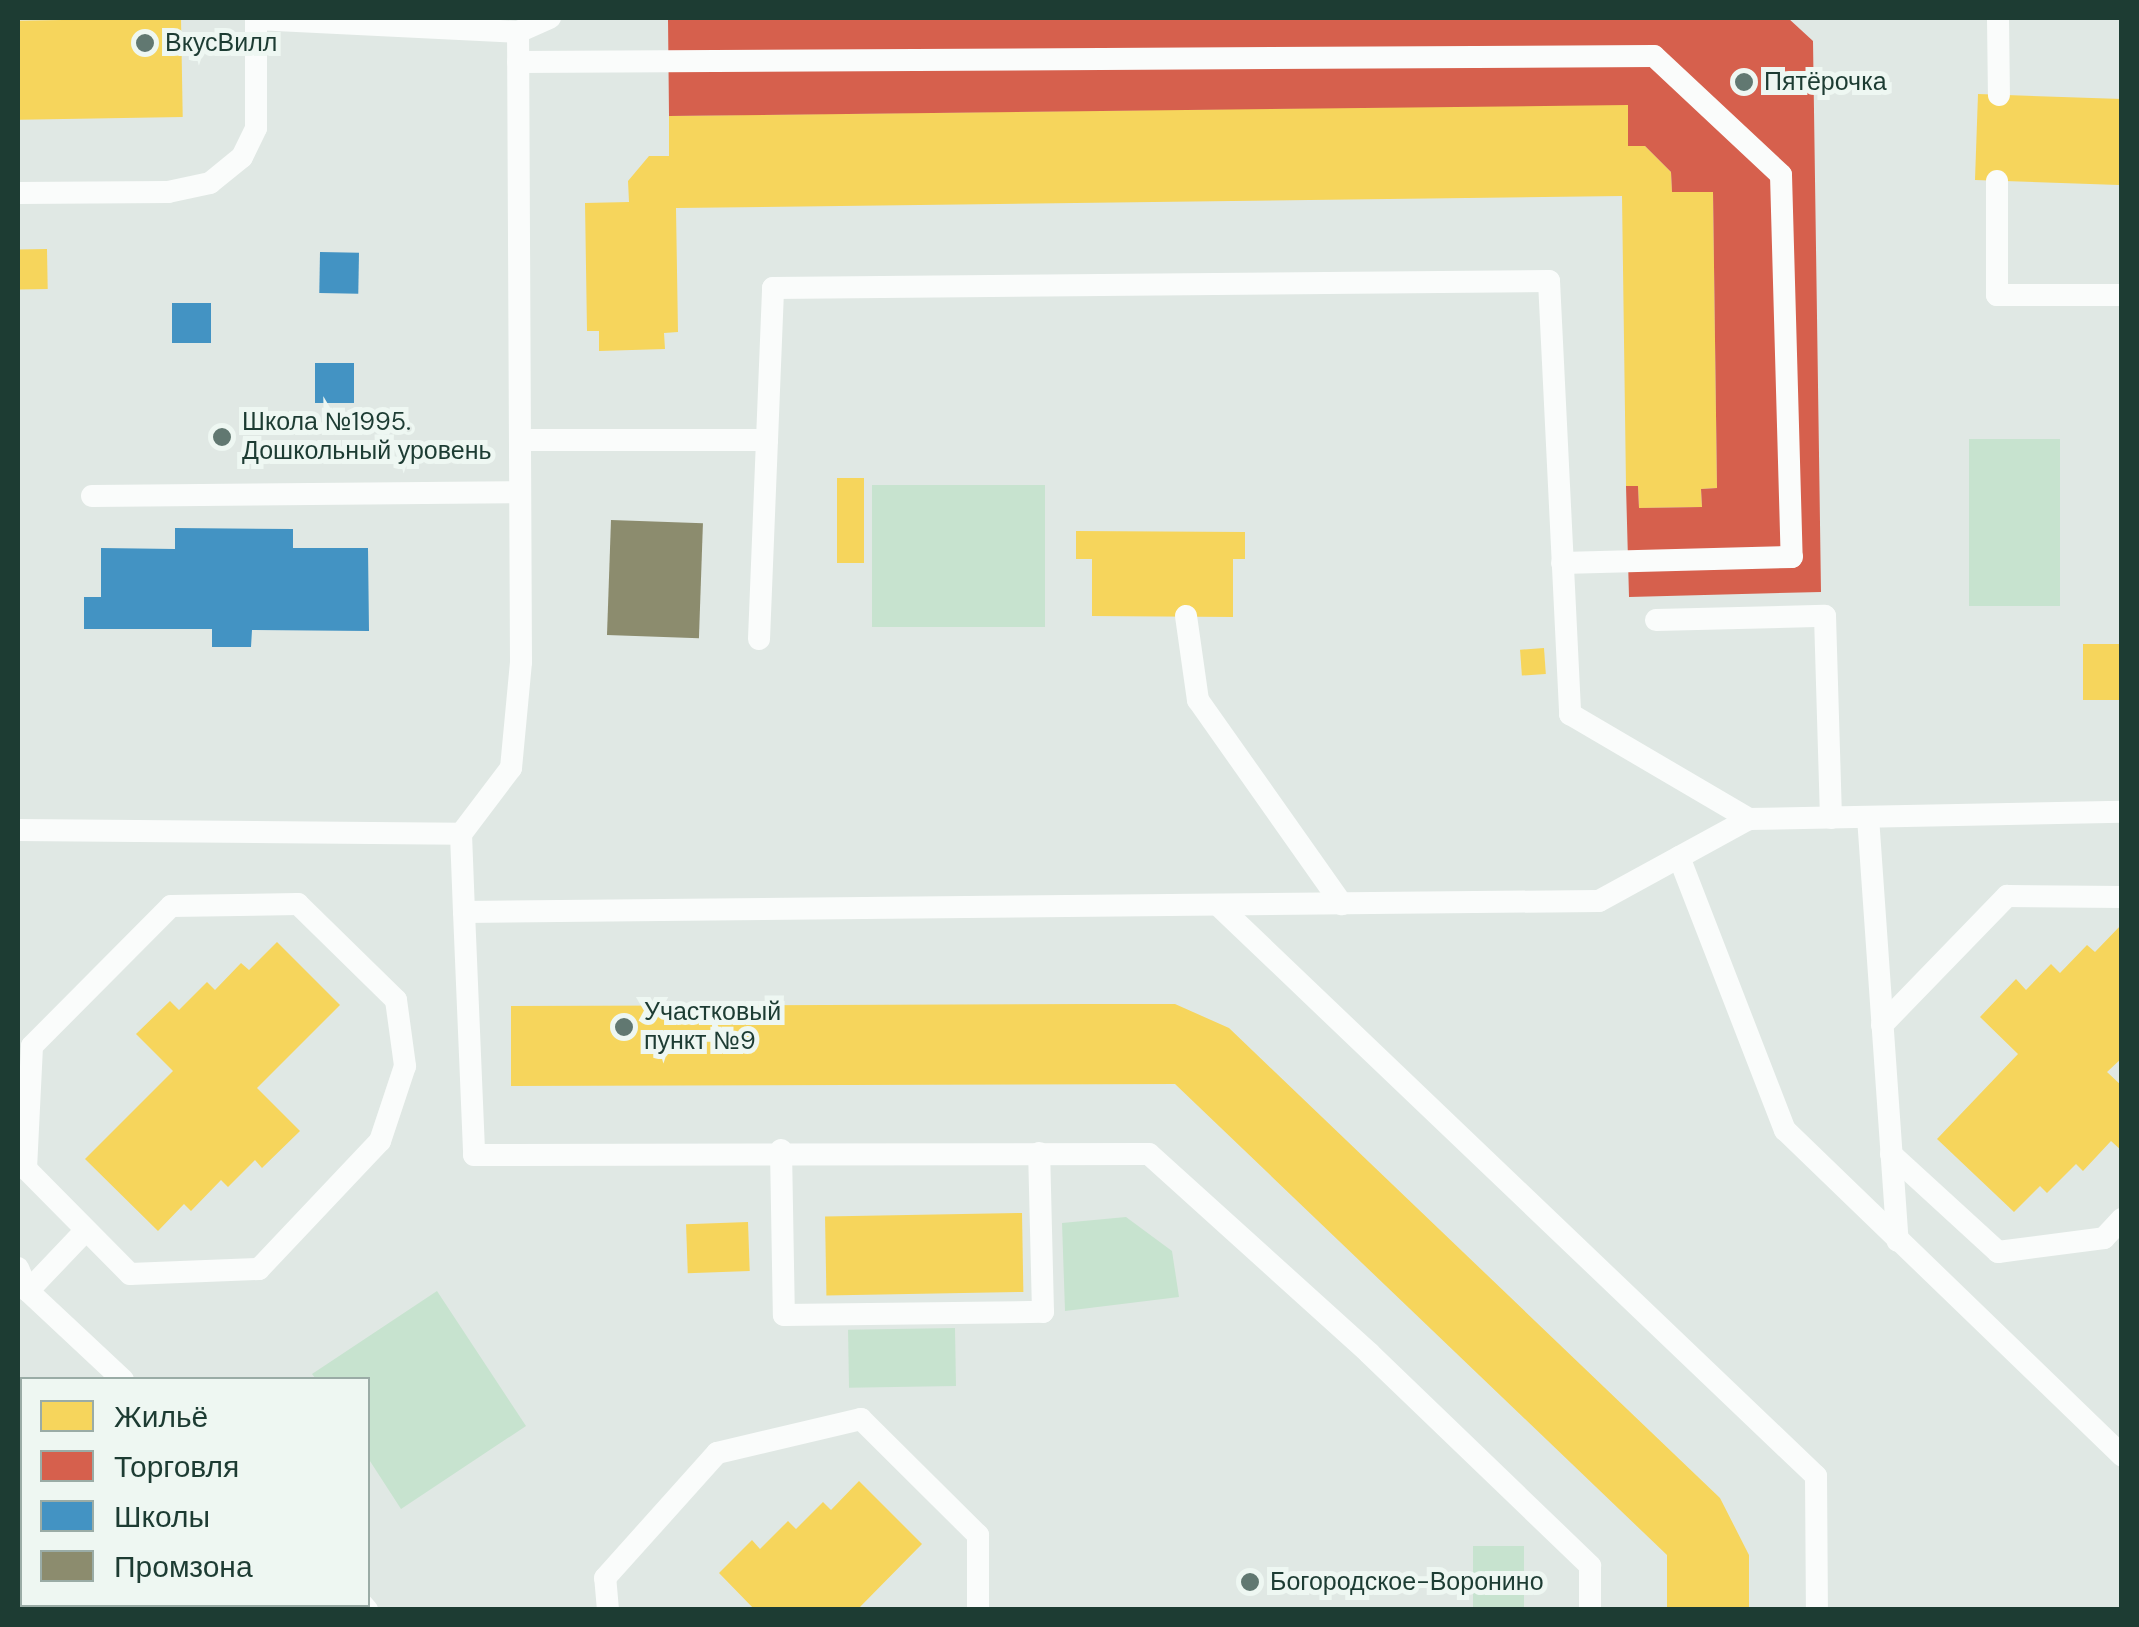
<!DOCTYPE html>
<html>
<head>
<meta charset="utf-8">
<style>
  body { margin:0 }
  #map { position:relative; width:2139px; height:1627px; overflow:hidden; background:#e0e8e4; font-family:"DM Sans",sans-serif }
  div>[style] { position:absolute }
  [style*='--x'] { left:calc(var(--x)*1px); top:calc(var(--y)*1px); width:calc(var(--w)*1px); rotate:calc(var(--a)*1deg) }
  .green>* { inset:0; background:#c7e3cf; transform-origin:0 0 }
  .homes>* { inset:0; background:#f6d55c; transform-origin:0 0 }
  .shops>* { inset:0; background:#d6604d }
  .schools>* { inset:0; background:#4393c3; transform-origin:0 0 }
  .industry>* { inset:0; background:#8c8c6e; transform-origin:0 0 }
  .lane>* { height:22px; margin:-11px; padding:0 11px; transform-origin:11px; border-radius:11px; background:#fafcfb }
  .dots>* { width:28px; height:28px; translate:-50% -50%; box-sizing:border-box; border:5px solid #eef7f2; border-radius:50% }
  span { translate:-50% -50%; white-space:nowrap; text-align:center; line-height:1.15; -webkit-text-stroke:10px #eef7f2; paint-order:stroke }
  .poi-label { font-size:25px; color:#1d3c33 }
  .left { translate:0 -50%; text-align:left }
  .frame { position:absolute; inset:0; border:20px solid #1d3c33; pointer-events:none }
  .legend { position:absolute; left:20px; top:1377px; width:350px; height:230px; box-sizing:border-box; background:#eef7f2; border:2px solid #9aaca6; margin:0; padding:12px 18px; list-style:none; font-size:30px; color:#1d3c33 }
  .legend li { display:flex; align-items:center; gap:20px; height:50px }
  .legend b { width:50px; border:2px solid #9aaca6 }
</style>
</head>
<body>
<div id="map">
  <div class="green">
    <i style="left:1969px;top:439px;width:91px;height:167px"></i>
    <i style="left:872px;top:485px;width:173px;height:142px"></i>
    <i style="clip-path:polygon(1126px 1217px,1172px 1251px,1179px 1297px,1065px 1311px,1062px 1223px)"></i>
    <i style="clip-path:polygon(437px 1291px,526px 1426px,401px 1509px,368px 1458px,368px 1380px,316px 1379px,312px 1374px)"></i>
    <i style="left:955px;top:1328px;width:58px;height:107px;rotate:89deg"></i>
    <i style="left:1524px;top:1546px;width:63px;height:51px;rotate:90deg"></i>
  </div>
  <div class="homes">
    <i style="left:181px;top:18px;width:99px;height:163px;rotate:89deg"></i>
    <i style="left:1978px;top:94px;width:144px;height:86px;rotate:2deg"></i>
    <i style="clip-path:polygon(1628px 104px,1628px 146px,1645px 146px,1671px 172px,1672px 192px,1713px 192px,1717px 488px,1701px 489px,1702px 507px,1639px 508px,1638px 486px,1626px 486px,1622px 196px,676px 208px,678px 332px,664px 333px,665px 349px,599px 351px,599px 331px,587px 331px,585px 203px,629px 202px,628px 181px,649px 156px,669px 156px,669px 116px)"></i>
    <i style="left:47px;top:249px;width:40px;height:29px;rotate:89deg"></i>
    <i style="left:837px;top:478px;width:27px;height:85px"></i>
    <i style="clip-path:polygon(1076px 531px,1245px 532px,1245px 559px,1233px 559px,1233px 617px,1092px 616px,1092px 559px,1076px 559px)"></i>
    <i style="left:2122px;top:644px;width:56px;height:39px;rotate:90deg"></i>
    <i style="left:1544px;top:648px;width:26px;height:24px;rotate:86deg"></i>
    <i style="clip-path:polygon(2122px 924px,2122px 1058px,2107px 1072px,2122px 1086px,2122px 1151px,2111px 1141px,2083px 1171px,2076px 1164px,2047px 1193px,2040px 1186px,2014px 1212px,1937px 1139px,2018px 1054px,1980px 1017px,2016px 979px,2026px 990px,2051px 964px,2060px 973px,2087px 945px,2095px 952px)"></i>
    <i style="clip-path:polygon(277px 942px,340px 1005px,257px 1088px,300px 1131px,262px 1168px,255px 1160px,228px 1187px,221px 1180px,191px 1211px,184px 1204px,158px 1231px,85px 1159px,173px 1071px,136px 1034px,170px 1001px,179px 1010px,207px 982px,215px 990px,241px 963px,249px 970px)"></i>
    <i style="clip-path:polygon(1090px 1004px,1175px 1004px,1229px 1028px,1720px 1498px,1749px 1555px,1749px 1610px,1667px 1610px,1667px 1555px,1175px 1084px,511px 1086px,511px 1006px)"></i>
    <i style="left:1022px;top:1213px;width:79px;height:197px;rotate:89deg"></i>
    <i style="left:748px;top:1222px;width:49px;height:62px;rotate:88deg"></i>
    <i style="clip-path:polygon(859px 1481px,922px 1544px,857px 1610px,755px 1610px,719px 1573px,752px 1540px,760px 1549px,788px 1521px,796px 1529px,823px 1502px,831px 1510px)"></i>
  </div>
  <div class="shops">
    <i style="clip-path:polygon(1788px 18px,1813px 41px,1821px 592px,1629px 597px,1626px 486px,1638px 486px,1639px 508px,1702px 507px,1701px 489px,1717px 488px,1713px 192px,1672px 192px,1671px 172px,1645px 146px,1628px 146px,1628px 105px,669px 116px,668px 19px)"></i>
  </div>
  <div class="schools">
    <i style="left:320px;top:252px;width:39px;height:41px;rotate:1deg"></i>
    <i style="left:172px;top:303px;width:39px;height:40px"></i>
    <i style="left:315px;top:363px;width:39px;height:40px"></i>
    <i style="clip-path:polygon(175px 528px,293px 529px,293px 548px,368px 548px,369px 631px,252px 630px,251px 647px,212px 647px,212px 629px,84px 629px,84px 597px,101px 597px,101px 548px,175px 549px)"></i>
  </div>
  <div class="industry">
    <i style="left:611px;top:520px;width:92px;height:115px;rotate:2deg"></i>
  </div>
  <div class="lane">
    <i style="--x:1998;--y:18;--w:77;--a:89.3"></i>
    <i style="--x:518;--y:62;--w:1136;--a:-0.3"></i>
    <i style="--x:1654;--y:56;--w:174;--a:43.1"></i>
    <i style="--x:1781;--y:175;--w:382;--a:88.4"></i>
    <i style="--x:1792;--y:557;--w:230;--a:178.5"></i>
    <i style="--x:1997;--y:181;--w:114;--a:90"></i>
    <i style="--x:1997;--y:295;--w:125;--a:0"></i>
    <i style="--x:18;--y:193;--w:150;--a:-0.4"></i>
    <i style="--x:168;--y:192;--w:43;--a:-12.1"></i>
    <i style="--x:210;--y:183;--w:41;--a:-39.1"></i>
    <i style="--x:242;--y:157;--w:32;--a:-64"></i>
    <i style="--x:256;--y:128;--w:109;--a:-90"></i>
    <i style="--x:256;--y:19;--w:262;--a:2.8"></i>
    <i style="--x:520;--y:440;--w:247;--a:0"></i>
    <i style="--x:767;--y:440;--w:152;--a:-87.7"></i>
    <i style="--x:773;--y:288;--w:776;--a:-0.52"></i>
    <i style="--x:1549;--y:281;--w:434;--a:87.2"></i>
    <i style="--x:1570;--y:714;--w:208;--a:30.4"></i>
    <i style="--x:92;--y:496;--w:428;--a:-0.5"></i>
    <i style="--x:1186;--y:616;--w:85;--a:81.9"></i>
    <i style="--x:1198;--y:700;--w:250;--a:54.8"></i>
    <i style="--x:1656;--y:620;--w:169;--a:-1.4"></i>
    <i style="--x:1825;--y:616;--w:202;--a:88.3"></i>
    <i style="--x:759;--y:639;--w:199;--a:-87.7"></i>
    <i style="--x:1868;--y:817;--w:425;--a:86"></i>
    <i style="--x:18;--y:830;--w:443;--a:0.5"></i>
    <i style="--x:461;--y:834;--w:78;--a:87.8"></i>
    <i style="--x:464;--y:912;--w:1135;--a:-0.56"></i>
    <i style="--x:1599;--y:901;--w:171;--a:-28.7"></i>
    <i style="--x:1749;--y:819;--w:373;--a:-1.1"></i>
    <i style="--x:461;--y:834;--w:83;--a:-52.9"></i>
    <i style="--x:511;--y:768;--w:106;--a:-84.6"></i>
    <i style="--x:521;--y:662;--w:630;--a:-90.27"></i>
    <i style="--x:518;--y:32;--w:35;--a:-24"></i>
    <i style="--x:1679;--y:857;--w:293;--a:68.8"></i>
    <i style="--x:1785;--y:1130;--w:469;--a:44"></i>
    <i style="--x:298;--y:904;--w:137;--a:44.4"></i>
    <i style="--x:396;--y:1000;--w:67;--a:82.2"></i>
    <i style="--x:405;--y:1066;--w:79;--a:108.4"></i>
    <i style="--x:380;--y:1141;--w:176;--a:133.4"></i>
    <i style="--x:259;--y:1269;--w:129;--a:177.8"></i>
    <i style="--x:130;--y:1274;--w:148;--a:-134.7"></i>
    <i style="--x:26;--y:1169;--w:123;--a:-87.2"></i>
    <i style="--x:32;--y:1046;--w:197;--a:-45.2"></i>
    <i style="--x:171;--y:906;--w:127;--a:-0.9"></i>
    <i style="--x:1218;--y:905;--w:827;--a:43.68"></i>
    <i style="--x:1816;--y:1476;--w:134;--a:89.6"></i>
    <i style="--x:464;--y:912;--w:243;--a:87.6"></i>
    <i style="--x:474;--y:1155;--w:675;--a:-0.08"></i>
    <i style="--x:1149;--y:1154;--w:297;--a:42.1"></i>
    <i style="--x:1369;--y:1353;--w:307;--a:43.9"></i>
    <i style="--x:1590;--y:1566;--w:44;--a:90"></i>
    <i style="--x:1882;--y:1025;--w:180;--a:-45.9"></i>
    <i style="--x:2007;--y:896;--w:115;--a:0.5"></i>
    <i style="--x:781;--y:1150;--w:165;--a:89"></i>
    <i style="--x:784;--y:1315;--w:259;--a:-0.7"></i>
    <i style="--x:1043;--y:1312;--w:159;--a:-91.4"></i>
    <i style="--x:1891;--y:1154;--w:145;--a:42.5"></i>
    <i style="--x:1998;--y:1252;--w:107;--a:-7.5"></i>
    <i style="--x:2104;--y:1238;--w:26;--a:-47"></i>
    <i style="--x:18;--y:1268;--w:25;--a:67"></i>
    <i style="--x:28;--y:1291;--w:130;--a:43.1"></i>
    <i style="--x:28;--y:1291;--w:84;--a:-46.4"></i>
    <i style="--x:362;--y:1604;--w:8;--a:50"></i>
    <i style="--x:608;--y:1610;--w:32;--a:-95"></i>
    <i style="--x:605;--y:1578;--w:168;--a:-48.1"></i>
    <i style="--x:717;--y:1453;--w:148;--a:-13.3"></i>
    <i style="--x:861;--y:1419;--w:165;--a:44.8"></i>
    <i style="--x:978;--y:1535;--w:75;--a:90"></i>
  </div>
  <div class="dots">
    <i style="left:145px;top:43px;background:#617871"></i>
    <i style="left:1744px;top:82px;background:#617871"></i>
    <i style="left:222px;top:437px;background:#617871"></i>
    <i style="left:624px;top:1027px;background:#617871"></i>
    <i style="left:1250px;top:1582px;background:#617871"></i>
  </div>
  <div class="poi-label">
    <span class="left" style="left:165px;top:43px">ВкусВилл</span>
    <span class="left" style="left:1764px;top:82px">Пятёрочка</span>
    <span class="left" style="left:242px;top:437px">Школа №1995.<br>Дошкольный уровень</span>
    <span class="left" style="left:644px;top:1027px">Участковый<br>пункт №9</span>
    <span class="left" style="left:1270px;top:1582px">Богородское-Воронино</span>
  </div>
  <div class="frame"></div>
  <ul class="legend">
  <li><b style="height:28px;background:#f6d55c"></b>Жильё</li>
  <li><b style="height:28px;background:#d6604d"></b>Торговля</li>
  <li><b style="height:28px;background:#4393c3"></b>Школы</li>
  <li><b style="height:28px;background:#8c8c6e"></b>Промзона</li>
  </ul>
</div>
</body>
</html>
